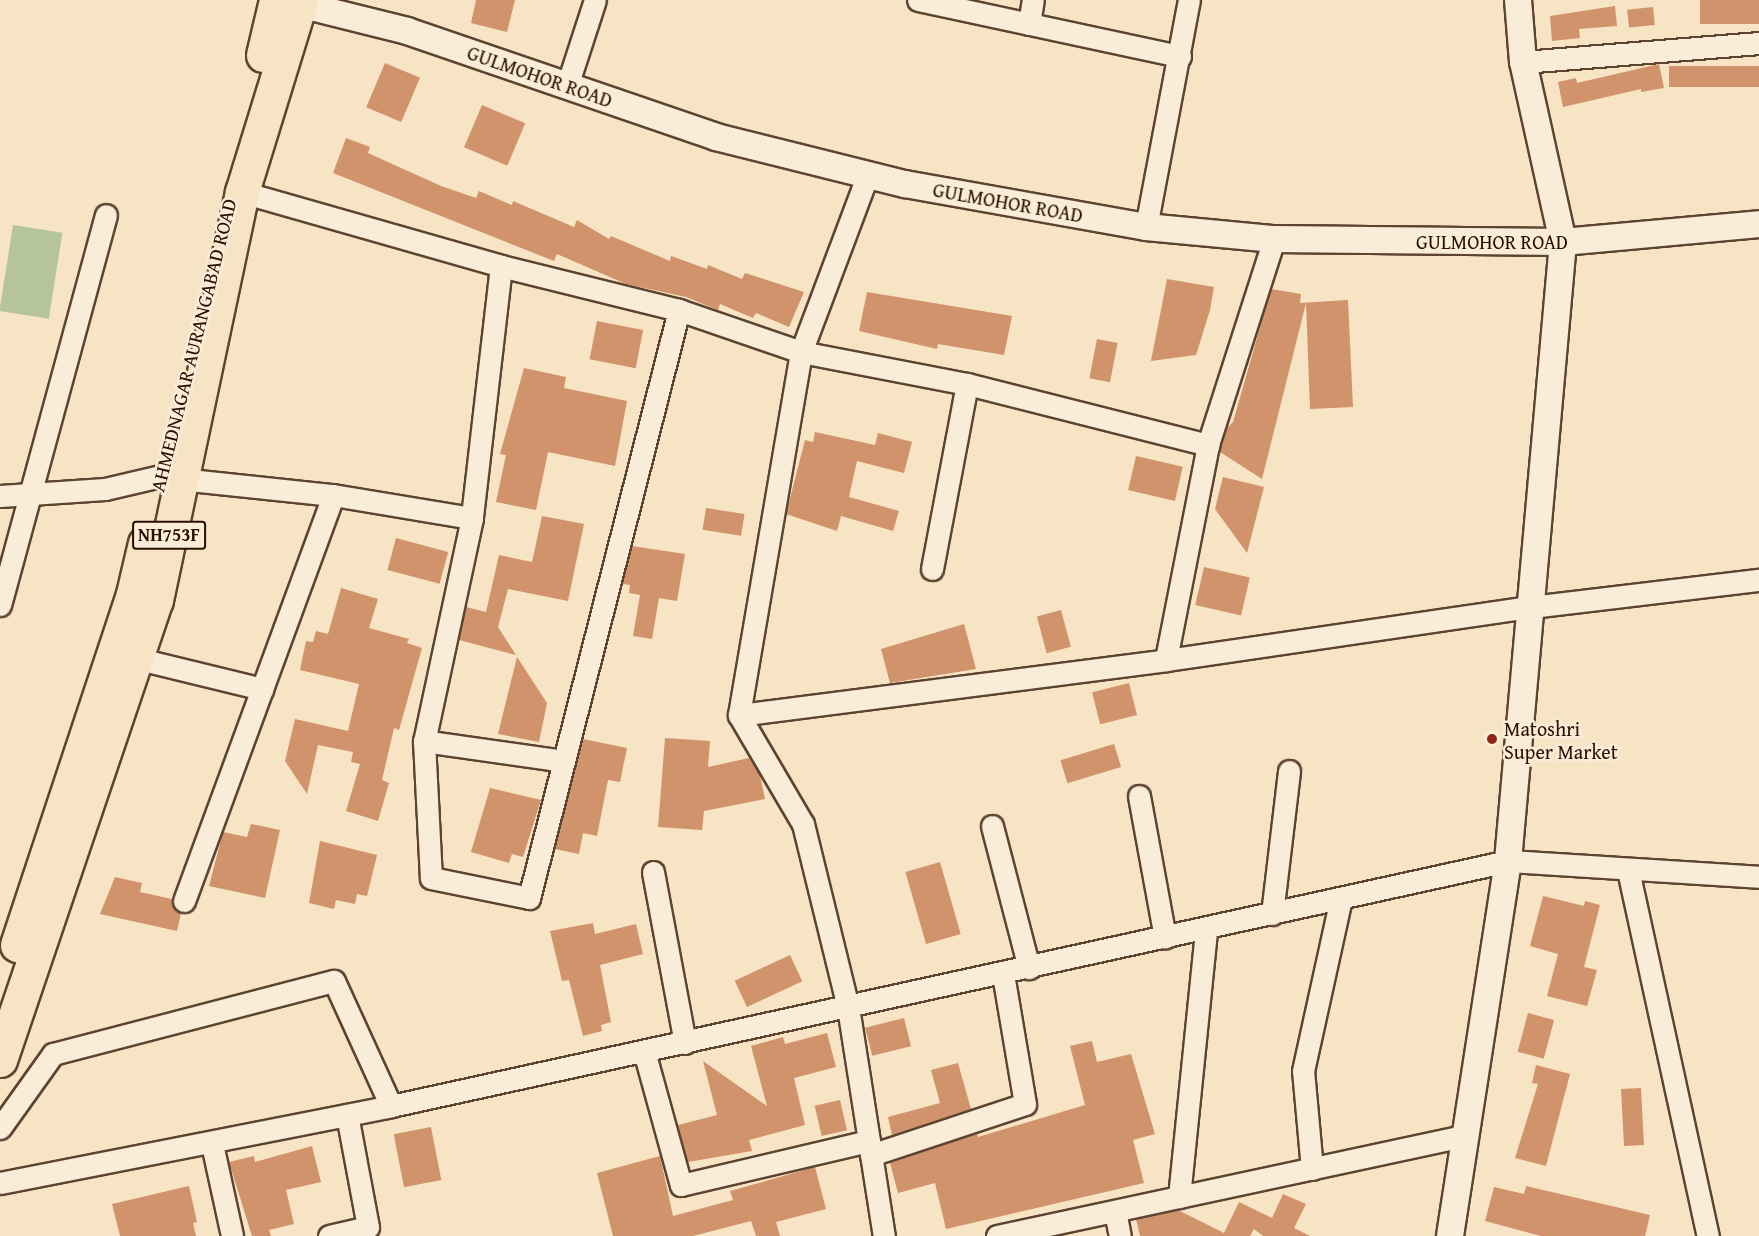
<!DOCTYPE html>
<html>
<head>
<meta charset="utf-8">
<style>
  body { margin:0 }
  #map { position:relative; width:1759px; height:1236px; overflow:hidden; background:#f6e4c4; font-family:"Gentium Book Plus",serif }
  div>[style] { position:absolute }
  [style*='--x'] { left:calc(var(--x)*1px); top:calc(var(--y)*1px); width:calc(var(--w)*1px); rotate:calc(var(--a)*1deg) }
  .green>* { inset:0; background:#b6c599; transform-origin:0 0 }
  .building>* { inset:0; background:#d0936b; transform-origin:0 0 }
  .roads { filter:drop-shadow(2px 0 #5c4431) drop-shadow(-2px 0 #5c4431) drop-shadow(0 2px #5c4431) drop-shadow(0 -2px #5c4431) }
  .minor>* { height:21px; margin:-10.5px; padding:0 10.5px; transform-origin:10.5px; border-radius:10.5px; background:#f9edd9 }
  .tertiary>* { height:26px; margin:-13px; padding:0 13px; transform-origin:13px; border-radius:13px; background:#f9edd9 }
  .trunk>* { height:33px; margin:-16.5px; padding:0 16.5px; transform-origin:16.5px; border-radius:16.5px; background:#f6e4c4 }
  .dots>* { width:16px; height:16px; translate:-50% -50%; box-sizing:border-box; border:3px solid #f9edd9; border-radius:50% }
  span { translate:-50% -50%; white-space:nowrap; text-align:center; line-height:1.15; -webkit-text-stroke:5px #f9edd9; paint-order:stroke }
  .shield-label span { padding:2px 4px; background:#f9edd9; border:2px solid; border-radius:4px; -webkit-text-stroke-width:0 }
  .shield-label { font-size:18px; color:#290f00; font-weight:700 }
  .street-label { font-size:20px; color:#290f00 }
  .poi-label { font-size:20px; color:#290f00 }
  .left { translate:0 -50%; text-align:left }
</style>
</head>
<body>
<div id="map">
  <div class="green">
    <i style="left:13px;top:225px;width:50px;height:87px;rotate:9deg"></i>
  </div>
  <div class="building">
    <i style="clip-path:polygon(476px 0,515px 0,507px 32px,471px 23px)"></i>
    <i style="left:1700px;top:0;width:59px;height:24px"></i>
    <i style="clip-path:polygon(1615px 6px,1617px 26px,1579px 29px,1580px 38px,1552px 41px,1550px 16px)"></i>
    <i style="left:1653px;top:7px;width:18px;height:26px;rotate:84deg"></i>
    <i style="left:385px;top:63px;width:38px;height:48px;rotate:23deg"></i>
    <i style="clip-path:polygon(1659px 64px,1664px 88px,1641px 92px,1641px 89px,1563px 107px,1558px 82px,1576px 78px,1577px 83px)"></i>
    <i style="left:1759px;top:66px;width:21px;height:90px;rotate:90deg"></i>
    <i style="left:482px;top:105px;width:47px;height:46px;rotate:23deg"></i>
    <i style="clip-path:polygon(346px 138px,370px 147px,368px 153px,441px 186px,476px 198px,479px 191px,512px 205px,513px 201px,574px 227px,577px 220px,609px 239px,611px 236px,670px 261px,671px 256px,707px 269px,708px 265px,742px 279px,745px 273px,804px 292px,789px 327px,756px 313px,753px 318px,720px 304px,718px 310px,686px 297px,626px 284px,557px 254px,554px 261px,333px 173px)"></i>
    <i style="clip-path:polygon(1167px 279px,1214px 287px,1210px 310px,1196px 355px,1151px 361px)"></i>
    <i style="clip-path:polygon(1271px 289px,1301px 294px,1300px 303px,1348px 300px,1353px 407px,1310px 409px,1306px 303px,1262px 479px,1220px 452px,1227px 428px,1233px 422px)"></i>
    <i style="clip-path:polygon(867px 292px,1012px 316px,1004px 355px,938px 344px,937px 349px,859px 331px)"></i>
    <i style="left:597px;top:321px;width:47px;height:39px;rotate:11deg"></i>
    <i style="left:1097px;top:339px;width:21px;height:40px;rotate:11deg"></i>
    <i style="clip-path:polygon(524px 368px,566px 377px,564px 388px,627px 401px,615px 466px,548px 452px,536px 510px,496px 502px,506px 455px,500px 454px)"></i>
    <i style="clip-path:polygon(815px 432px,875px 445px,878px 433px,912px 442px,904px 473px,857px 461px,849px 497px,899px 511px,893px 531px,841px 516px,837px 531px,786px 514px,805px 440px,813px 442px)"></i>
    <i style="left:1136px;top:456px;width:48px;height:35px;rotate:13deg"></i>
    <i style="clip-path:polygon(1223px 477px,1264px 487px,1247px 553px,1215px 509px)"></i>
    <i style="left:706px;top:508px;width:39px;height:22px;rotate:9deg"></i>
    <i style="clip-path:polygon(542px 516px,584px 524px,568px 601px,508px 589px,498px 627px,516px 655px,459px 640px,466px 607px,486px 612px,499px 555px,532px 562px)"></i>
    <i style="left:396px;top:538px;width:54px;height:33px;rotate:15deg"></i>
    <i style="clip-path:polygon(632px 546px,685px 554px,677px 601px,659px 598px,652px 639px,633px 636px,640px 595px,629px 593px,630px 585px,622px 584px)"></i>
    <i style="left:1204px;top:567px;width:47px;height:39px;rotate:13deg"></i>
    <i style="clip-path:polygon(341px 588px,378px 599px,369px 628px,409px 639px,407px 643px,422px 648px,399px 730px,394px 728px,382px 780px,389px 783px,378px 821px,346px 811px,360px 764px,351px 762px,353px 752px,318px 745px,307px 794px,285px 761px,295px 719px,348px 731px,359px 684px,300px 670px,306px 641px,313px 642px,316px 631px,328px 634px)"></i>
    <i style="left:1061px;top:610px;width:38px;height:25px;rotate:75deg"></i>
    <i style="clip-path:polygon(964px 624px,976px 669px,890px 683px,881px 649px)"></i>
    <i style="clip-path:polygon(517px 657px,547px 703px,539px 742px,498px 734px)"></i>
    <i style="left:1129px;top:683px;width:33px;height:38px;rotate:76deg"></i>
    <i style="clip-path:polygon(665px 738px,710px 741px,708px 767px,749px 758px,760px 775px,765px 799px,704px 811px,702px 830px,658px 827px)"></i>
    <i style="clip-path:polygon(583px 739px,627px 748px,620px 782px,608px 780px,597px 836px,583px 833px,579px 854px,555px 849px)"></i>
    <i style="left:1114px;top:744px;width:24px;height:56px;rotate:73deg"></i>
    <i style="clip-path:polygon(490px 788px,541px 800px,523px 857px,512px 854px,509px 863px,471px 852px)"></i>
    <i style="clip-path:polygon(251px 824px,280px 830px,265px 898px,209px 886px,223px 832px,247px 837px)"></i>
    <i style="clip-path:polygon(320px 841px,377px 855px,367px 896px,357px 894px,355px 904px,336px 900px,334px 909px,309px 903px)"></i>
    <i style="left:940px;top:862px;width:75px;height:36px;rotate:74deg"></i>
    <i style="clip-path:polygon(115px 877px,142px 883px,140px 892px,172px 899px,174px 909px,181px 913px,177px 931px,100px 914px)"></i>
    <i style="clip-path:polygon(1543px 896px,1584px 906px,1585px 901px,1600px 905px,1584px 967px,1597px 970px,1587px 1006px,1547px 996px,1558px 954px,1530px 946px)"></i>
    <i style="clip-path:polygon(593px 923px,595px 934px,636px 924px,643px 954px,600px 965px,611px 1022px,601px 1025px,602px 1031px,583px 1036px,569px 980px,562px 981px,550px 931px)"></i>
    <i style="left:790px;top:955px;width:29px;height:61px;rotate:65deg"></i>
    <i style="left:1528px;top:1013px;width:27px;height:40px;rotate:15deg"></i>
    <i style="left:904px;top:1018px;width:29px;height:40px;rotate:76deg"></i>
    <i style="clip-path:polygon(827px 1033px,836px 1067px,794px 1078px,805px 1125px,749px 1140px,752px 1151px,688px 1162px,678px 1125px,717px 1115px,703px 1061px,767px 1106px,751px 1046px,783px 1037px,785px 1044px)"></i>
    <i style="clip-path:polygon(1092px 1041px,1097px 1062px,1131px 1054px,1155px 1134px,1133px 1140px,1144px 1183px,946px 1229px,935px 1183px,898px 1193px,890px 1163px,977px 1133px,978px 1137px,1085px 1105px,1070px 1046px)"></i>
    <i style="clip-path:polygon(958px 1063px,971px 1109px,892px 1135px,888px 1117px,940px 1103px,931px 1070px)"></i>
    <i style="clip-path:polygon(1536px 1065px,1570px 1074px,1546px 1166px,1515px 1158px,1538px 1084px,1532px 1083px)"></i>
    <i style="left:1641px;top:1088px;width:57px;height:20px;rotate:87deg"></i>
    <i style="left:840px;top:1100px;width:31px;height:26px;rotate:77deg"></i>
    <i style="left:431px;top:1127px;width:54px;height:38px;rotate:79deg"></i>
    <i style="clip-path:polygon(312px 1146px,321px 1182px,286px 1190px,294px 1224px,269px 1230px,271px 1236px,252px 1236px,229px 1162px,254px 1156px,255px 1162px)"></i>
    <i style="clip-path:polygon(660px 1156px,673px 1216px,733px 1200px,730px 1191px,815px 1167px,826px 1209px,776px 1222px,780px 1236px,756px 1236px,751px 1221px,693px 1236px,613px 1236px,597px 1173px)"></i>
    <i style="clip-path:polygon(189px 1186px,197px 1222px,193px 1223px,196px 1236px,120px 1236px,112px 1204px)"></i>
    <i style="clip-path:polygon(1526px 1186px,1650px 1215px,1645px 1236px,1541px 1236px,1485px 1221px,1494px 1187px,1524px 1194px)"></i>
    <i style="clip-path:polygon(1283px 1194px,1306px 1204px,1294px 1228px,1310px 1236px,1263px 1236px,1254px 1229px,1250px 1236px,1140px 1236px,1136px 1219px,1178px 1210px,1224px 1233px,1239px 1202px,1272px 1218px)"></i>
  </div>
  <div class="roads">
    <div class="minor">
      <i style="--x:918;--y:0;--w:268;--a:12.1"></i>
      <i style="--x:1029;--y:24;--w:24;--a:-81"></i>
      <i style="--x:1523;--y:62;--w:237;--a:-4.6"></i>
      <i style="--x:567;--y:86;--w:90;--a:-72"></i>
      <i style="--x:868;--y:174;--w:190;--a:110.6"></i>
      <i style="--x:801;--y:352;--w:368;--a:99.7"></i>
      <i style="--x:739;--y:715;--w:431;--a:-7.3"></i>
      <i style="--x:242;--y:192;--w:269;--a:15.9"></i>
      <i style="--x:501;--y:266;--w:183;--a:13.9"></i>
      <i style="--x:679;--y:310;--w:129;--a:19"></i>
      <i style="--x:801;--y:352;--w:169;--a:10.9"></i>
      <i style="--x:967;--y:384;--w:249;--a:14.2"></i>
      <i style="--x:1146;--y:227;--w:231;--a:-79.3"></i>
      <i style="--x:1274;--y:239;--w:216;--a:107.8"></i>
      <i style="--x:1208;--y:445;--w:219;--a:101.1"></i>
      <i style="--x:1166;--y:660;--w:369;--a:-8.3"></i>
      <i style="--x:1531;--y:607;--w:230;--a:-6.8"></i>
      <i style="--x:501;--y:266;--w:254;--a:96.6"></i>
      <i style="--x:472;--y:518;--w:228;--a:102.1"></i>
      <i style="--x:424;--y:741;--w:137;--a:87.1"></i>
      <i style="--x:431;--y:878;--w:100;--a:11.5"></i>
      <i style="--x:529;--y:898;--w:607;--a:-75.69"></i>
      <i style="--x:180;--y:479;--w:154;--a:6"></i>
      <i style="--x:333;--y:495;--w:141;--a:9.4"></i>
      <i style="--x:0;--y:496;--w:105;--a:-3.8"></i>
      <i style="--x:105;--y:489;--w:57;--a:-13.1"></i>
      <i style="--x:932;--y:569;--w:188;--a:-79.3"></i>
      <i style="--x:0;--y:605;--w:404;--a:-74.8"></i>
      <i style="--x:139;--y:659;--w:127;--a:13.7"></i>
      <i style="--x:739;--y:715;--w:126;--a:59.6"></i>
      <i style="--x:803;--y:824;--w:188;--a:76.2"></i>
      <i style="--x:848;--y:1007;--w:232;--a:81.1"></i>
      <i style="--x:424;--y:741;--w:141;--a:8.1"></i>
      <i style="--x:1139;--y:796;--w:144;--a:79.6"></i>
      <i style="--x:992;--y:826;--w:147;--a:75.4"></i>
      <i style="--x:1628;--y:870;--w:375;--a:77.7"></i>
      <i style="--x:653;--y:872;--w:174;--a:79.4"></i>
      <i style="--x:184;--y:901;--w:432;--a:-69.8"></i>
      <i style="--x:1272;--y:914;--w:144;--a:-83.2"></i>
      <i style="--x:644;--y:1051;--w:139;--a:74.6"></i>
      <i style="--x:681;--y:1185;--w:193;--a:-13.2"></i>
      <i style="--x:0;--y:1128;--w:91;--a:-54.4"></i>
      <i style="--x:53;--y:1054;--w:290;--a:-14.6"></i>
      <i style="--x:334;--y:981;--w:137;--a:65.5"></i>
      <i style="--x:212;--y:1144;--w:94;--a:77.7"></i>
      <i style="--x:871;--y:1155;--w:162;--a:-18.3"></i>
      <i style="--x:1025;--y:1104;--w:132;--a:-99.6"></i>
      <i style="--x:1312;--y:1169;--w:98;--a:-95.2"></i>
      <i style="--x:1303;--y:1071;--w:177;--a:-77.6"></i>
      <i style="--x:0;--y:1183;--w:399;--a:-11.1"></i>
      <i style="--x:391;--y:1106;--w:1144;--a:-12.37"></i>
      <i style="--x:1508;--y:861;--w:252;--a:3.6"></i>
      <i style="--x:1179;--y:1197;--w:269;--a:-84.2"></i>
      <i style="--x:1115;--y:1211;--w:25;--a:79"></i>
      <i style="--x:329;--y:1236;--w:40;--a:-13"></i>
      <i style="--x:368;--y:1227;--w:114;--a:-100.6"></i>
      <i style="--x:997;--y:1236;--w:479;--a:-12.1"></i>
    </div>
    <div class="tertiary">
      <i style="--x:283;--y:0;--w:128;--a:14"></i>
      <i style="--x:407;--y:31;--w:327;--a:18.9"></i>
      <i style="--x:716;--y:137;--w:195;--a:14"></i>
      <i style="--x:905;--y:184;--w:245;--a:10.1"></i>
      <i style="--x:1146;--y:227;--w:129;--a:5.4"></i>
      <i style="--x:1274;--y:239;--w:289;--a:0.6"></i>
      <i style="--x:1563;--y:242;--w:197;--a:-5.2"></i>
      <i style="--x:1450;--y:1236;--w:379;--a:-81.2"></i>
      <i style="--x:1508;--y:861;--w:621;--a:-84.92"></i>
      <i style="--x:1563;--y:242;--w:184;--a:-102.5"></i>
      <i style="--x:1523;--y:62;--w:62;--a:-94.6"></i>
    </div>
    <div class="trunk">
      <i style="--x:263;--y:55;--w:57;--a:-76.7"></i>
      <i style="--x:17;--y:945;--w:370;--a:-71.7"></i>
      <i style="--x:133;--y:594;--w:52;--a:-76.8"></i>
      <i style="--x:0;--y:1060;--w:486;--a:-71.3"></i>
      <i style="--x:156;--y:600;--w:417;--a:-78.1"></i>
      <i style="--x:242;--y:192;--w:201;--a:-72.9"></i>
    </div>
  </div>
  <div class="dots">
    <i style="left:1492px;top:739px;background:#8f2418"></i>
  </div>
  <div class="shield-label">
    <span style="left:169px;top:535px">NH753F</span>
  </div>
  <div class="street-label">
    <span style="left:540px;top:76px;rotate:19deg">GULMOHOR ROAD</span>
    <span style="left:1008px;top:202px;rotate:10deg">GULMOHOR ROAD</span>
    <span style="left:1492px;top:241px">GULMOHOR ROAD</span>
    <span style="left:193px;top:345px;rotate:-76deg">AHMEDNAGAR AURANGABAD ROAD</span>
  </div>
  <div class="poi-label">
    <span class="left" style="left:1504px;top:740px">Matoshri<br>Super Market</span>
  </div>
</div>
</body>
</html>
